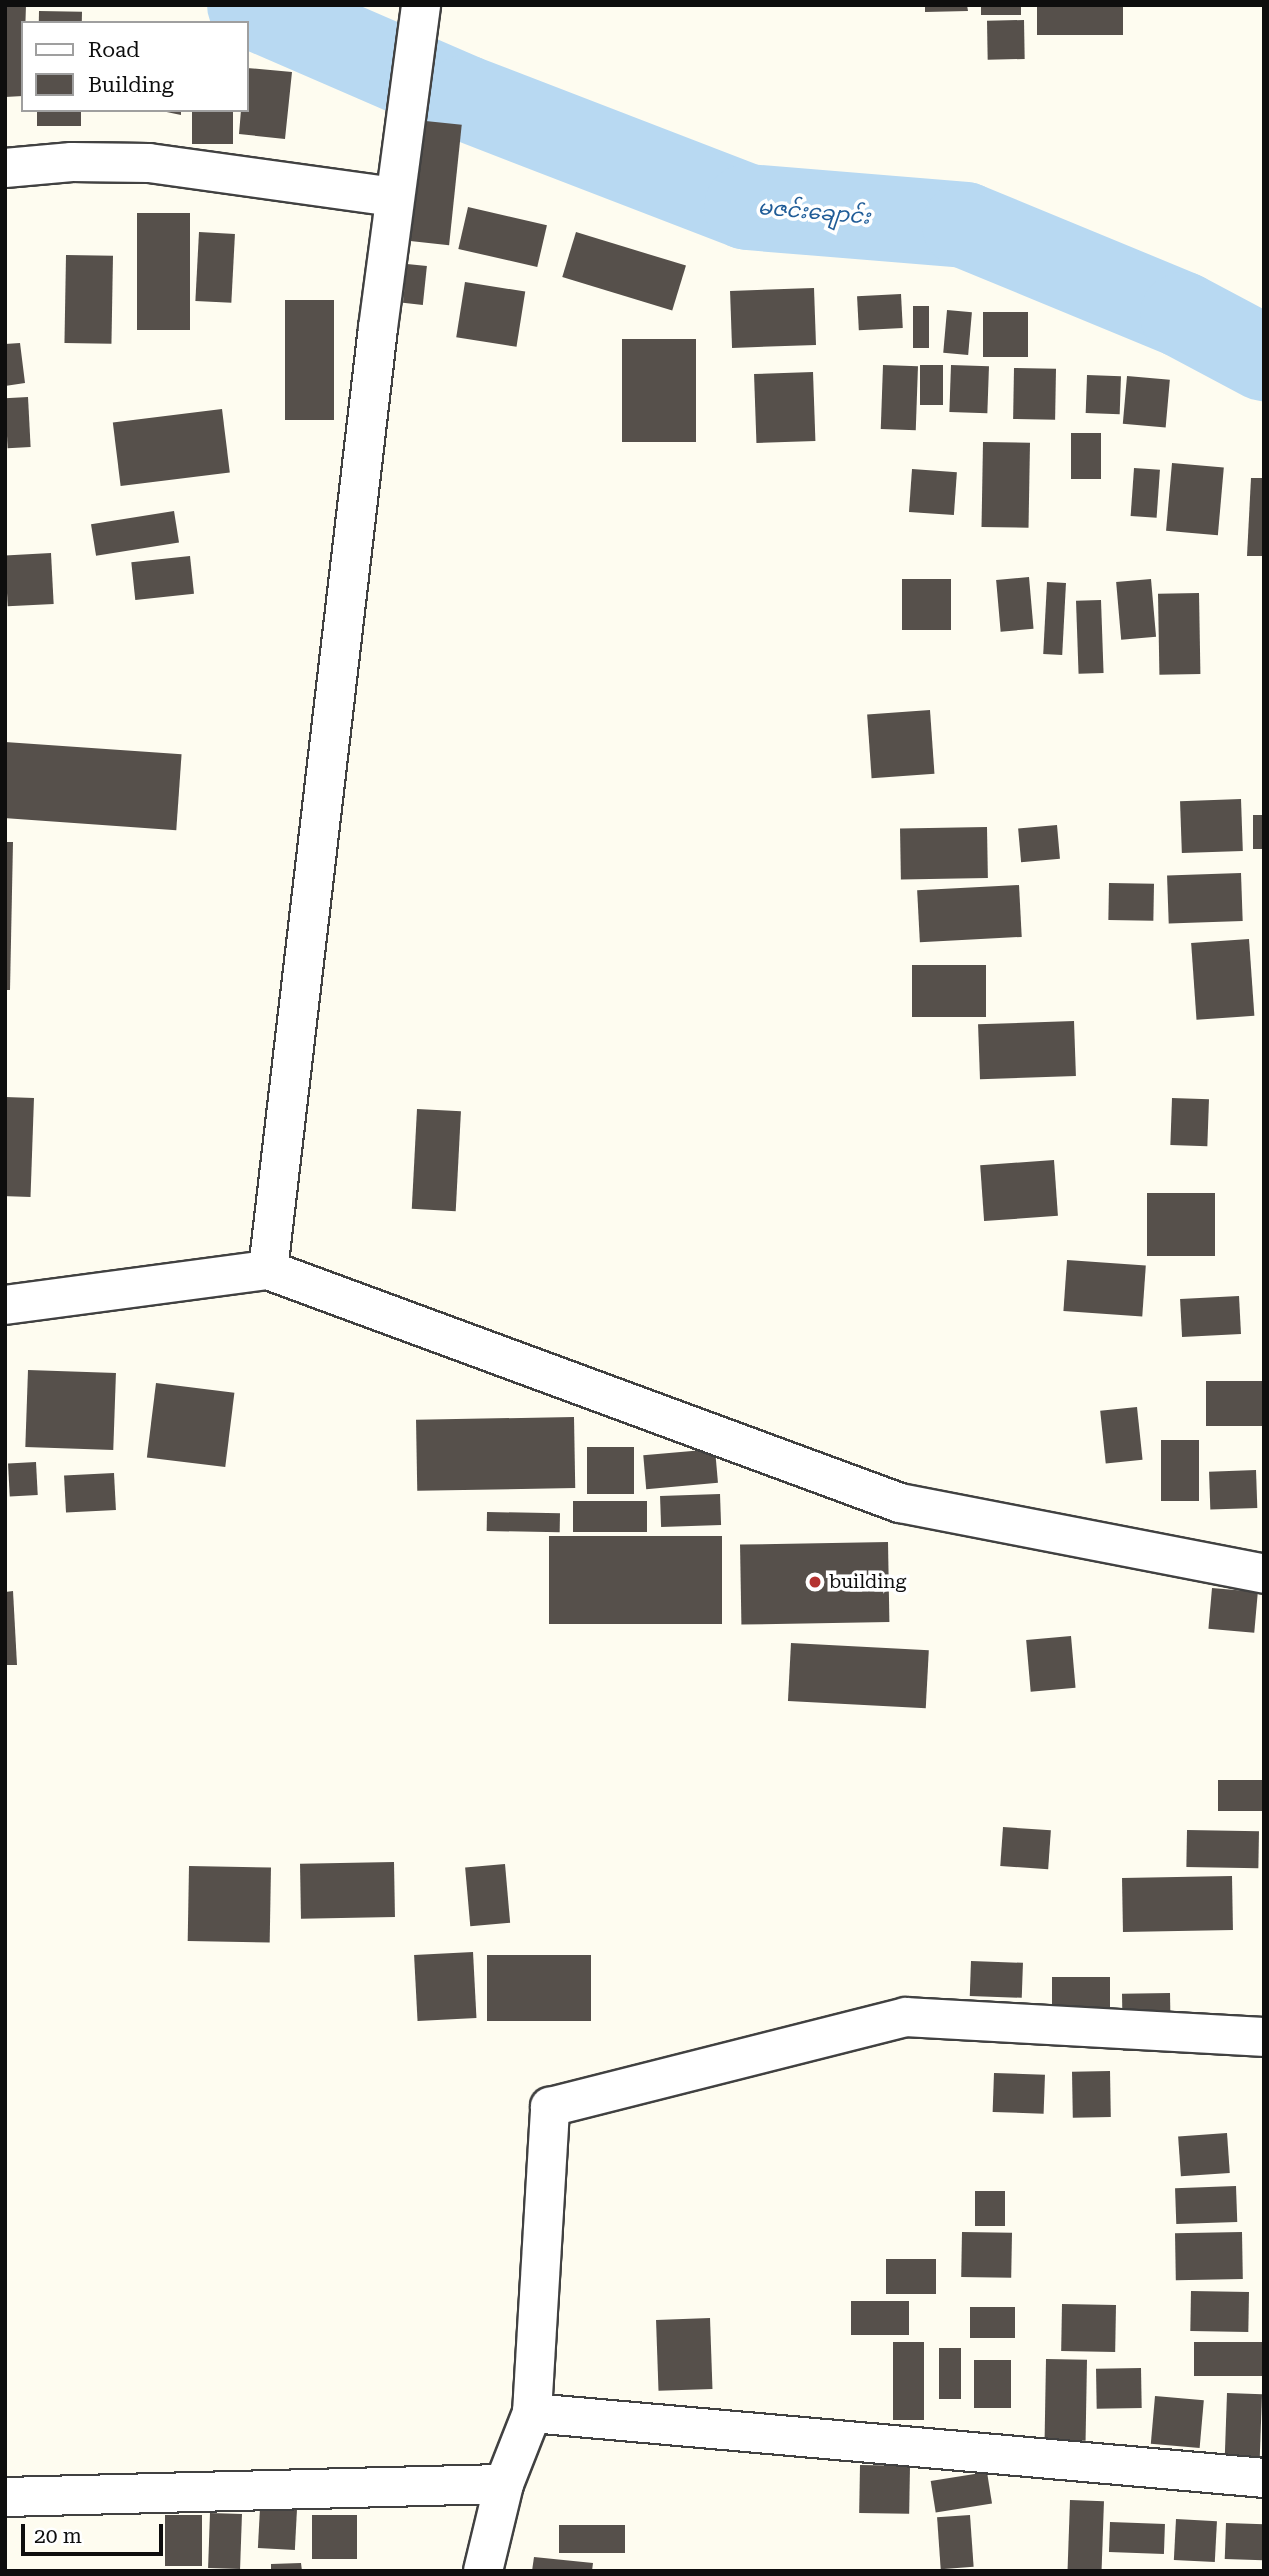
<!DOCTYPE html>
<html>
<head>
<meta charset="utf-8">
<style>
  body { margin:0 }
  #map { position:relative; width:1269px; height:2576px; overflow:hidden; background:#fefcf0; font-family:"Roboto Serif","Noto Sans Myanmar",serif }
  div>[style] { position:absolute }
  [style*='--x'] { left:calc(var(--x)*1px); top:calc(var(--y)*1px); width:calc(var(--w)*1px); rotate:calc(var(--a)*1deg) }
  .river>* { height:86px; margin:-43px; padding:0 43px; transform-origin:43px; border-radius:43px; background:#b8d9f2 }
  .building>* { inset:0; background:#56504b; transform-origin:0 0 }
  .roads { filter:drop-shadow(2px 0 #414141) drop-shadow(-2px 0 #414141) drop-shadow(0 2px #414141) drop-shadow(0 -2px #414141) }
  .street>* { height:38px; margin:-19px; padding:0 19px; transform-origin:19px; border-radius:19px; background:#fff }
  .dots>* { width:19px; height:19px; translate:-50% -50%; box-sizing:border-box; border:4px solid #fff; border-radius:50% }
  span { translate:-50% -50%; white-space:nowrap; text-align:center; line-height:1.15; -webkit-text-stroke:7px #fff; paint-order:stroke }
  .poi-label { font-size:19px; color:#0e0e0e }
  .left { translate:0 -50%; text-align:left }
  .water-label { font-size:21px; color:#205c97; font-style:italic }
  .frame { position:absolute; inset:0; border:7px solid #0e0e0e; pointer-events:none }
  .legend { position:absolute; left:21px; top:21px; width:228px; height:91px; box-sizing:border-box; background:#fff; border:2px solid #9f9f9f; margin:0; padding:9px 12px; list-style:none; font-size:21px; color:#0e0e0e }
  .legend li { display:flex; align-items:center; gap:14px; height:35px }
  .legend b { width:35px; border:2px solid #9f9f9f }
  .scale { position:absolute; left:21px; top:2524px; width:142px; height:32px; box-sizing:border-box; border:4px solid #0e0e0e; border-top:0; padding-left:9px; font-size:21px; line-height:24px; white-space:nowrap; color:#0e0e0e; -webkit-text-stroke:5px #fff; paint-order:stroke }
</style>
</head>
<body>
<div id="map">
  <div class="river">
    <i style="--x:250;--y:5;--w:234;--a:23.4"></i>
    <i style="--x:465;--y:98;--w:302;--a:21.1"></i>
    <i style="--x:747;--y:207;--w:219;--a:4.7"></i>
    <i style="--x:965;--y:225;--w:236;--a:22.4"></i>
    <i style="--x:1183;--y:315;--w:92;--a:28"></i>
  </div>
  <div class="building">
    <i style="clip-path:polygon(5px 5px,26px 5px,23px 96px,5px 97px)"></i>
    <i style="clip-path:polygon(925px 5px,967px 5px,968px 11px,925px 12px)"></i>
    <i style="left:981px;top:5px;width:40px;height:10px"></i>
    <i style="left:1037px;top:5px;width:86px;height:30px"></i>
    <i style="left:39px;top:11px;width:43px;height:12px;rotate:1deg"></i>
    <i style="left:1024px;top:20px;width:39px;height:37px;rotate:89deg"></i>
    <i style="clip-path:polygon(247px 68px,292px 72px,285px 139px,239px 134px,241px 110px,247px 110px)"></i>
    <i style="left:37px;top:110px;width:44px;height:16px"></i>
    <i style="clip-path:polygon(157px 110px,181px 110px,181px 115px)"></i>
    <i style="left:192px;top:110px;width:41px;height:34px"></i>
    <i style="left:416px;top:120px;width:46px;height:121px;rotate:6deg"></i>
    <i style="left:468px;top:207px;width:81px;height:43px;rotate:13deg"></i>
    <i style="left:137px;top:213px;width:53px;height:117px"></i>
    <i style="left:199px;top:232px;width:36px;height:69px;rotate:3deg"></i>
    <i style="left:576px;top:232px;width:115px;height:47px;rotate:17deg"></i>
    <i style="left:66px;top:255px;width:47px;height:88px;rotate:1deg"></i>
    <i style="left:407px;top:264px;width:20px;height:39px;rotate:6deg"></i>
    <i style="left:465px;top:282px;width:61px;height:56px;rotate:9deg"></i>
    <i style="left:814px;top:288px;width:57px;height:84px;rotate:88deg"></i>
    <i style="left:901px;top:294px;width:34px;height:44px;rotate:87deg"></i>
    <i style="left:285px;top:300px;width:49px;height:120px"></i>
    <i style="left:913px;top:306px;width:16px;height:42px"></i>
    <i style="left:947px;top:310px;width:25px;height:43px;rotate:5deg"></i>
    <i style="left:983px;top:312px;width:45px;height:45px"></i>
    <i style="left:622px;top:339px;width:74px;height:103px"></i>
    <i style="clip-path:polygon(20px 343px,25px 383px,5px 386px,5px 344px)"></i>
    <i style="left:883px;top:365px;width:35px;height:64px;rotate:2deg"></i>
    <i style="left:920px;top:365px;width:23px;height:40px"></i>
    <i style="left:951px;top:365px;width:38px;height:47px;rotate:2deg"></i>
    <i style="left:1014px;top:368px;width:42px;height:51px;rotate:1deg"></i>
    <i style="left:813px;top:372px;width:69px;height:59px;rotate:88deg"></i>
    <i style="left:1087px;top:375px;width:34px;height:38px;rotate:2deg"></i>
    <i style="left:1127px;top:376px;width:43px;height:48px;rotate:5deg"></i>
    <i style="left:28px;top:397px;width:50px;height:23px;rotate:87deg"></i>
    <i style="left:222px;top:409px;width:64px;height:110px;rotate:83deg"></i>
    <i style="left:1071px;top:433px;width:30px;height:46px"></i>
    <i style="left:983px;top:442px;width:47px;height:85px;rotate:1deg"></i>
    <i style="left:1172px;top:463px;width:52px;height:68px;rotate:5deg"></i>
    <i style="left:1134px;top:468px;width:26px;height:48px;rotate:4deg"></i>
    <i style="left:912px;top:469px;width:45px;height:43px;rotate:4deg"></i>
    <i style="clip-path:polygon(1251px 478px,1264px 478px,1264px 556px,1247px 556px)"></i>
    <i style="left:174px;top:511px;width:32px;height:84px;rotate:81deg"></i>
    <i style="left:51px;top:553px;width:51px;height:46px;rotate:87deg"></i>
    <i style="left:190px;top:556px;width:38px;height:59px;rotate:84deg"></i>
    <i style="left:1029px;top:577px;width:52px;height:33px;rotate:85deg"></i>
    <i style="left:902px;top:579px;width:49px;height:51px"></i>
    <i style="left:1151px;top:579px;width:58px;height:35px;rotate:85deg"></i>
    <i style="left:1047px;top:582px;width:19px;height:72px;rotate:3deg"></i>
    <i style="left:1199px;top:593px;width:81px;height:41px;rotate:89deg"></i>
    <i style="left:1101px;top:600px;width:73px;height:25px;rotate:88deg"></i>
    <i style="left:930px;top:710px;width:64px;height:63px;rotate:86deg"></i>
    <i style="left:5px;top:742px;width:177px;height:76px;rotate:4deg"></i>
    <i style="left:1241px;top:799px;width:52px;height:61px;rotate:88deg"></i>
    <i style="left:1253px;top:815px;width:11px;height:34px"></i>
    <i style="left:1057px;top:825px;width:34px;height:39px;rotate:85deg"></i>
    <i style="left:987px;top:827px;width:51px;height:87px;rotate:89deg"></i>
    <i style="clip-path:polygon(5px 842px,13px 842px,10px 990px,5px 990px)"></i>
    <i style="left:1241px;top:873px;width:48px;height:74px;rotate:88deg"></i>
    <i style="left:1109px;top:883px;width:45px;height:37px;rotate:1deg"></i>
    <i style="left:1019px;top:885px;width:52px;height:102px;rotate:87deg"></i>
    <i style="left:1249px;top:939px;width:77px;height:58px;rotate:86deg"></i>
    <i style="left:912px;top:965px;width:74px;height:52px"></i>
    <i style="left:1074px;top:1021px;width:55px;height:96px;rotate:88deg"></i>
    <i style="left:5px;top:1097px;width:29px;height:99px;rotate:2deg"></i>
    <i style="left:1172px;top:1098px;width:37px;height:47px;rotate:2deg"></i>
    <i style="left:417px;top:1109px;width:44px;height:100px;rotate:3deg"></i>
    <i style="left:1054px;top:1160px;width:56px;height:74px;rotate:86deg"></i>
    <i style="left:1147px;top:1193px;width:68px;height:63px"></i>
    <i style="left:1067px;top:1260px;width:79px;height:51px;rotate:4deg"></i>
    <i style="left:1239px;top:1296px;width:38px;height:59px;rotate:87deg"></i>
    <i style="left:28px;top:1370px;width:88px;height:77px;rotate:2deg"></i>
    <i style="left:1264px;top:1381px;width:45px;height:58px;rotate:90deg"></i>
    <i style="left:156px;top:1383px;width:79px;height:75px;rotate:7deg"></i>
    <i style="left:1137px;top:1407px;width:53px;height:37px;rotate:84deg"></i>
    <i style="left:574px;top:1417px;width:71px;height:158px;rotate:89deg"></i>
    <i style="left:1161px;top:1440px;width:38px;height:61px"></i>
    <i style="left:634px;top:1447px;width:47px;height:47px;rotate:90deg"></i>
    <i style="left:715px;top:1449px;width:34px;height:72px;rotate:85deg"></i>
    <i style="left:36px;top:1462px;width:33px;height:28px;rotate:87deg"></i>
    <i style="left:1256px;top:1470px;width:38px;height:47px;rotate:88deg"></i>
    <i style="left:114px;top:1473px;width:37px;height:50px;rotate:87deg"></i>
    <i style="left:720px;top:1494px;width:31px;height:60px;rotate:88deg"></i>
    <i style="left:573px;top:1501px;width:74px;height:31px"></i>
    <i style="left:487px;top:1512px;width:73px;height:19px;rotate:1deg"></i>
    <i style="left:722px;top:1536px;width:88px;height:173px;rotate:90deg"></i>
    <i style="left:888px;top:1542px;width:80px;height:148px;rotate:89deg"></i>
    <i style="left:1212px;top:1588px;width:46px;height:41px;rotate:5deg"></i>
    <i style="clip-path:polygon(13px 1591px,17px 1665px,5px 1665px,5px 1592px)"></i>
    <i style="left:1071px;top:1636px;width:52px;height:45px;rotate:85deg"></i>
    <i style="left:791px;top:1643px;width:138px;height:58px;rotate:3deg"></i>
    <i style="left:1264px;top:1780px;width:31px;height:46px;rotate:90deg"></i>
    <i style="left:1003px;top:1827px;width:48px;height:39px;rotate:4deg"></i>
    <i style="left:1187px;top:1830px;width:72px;height:37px;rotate:1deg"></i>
    <i style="left:394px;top:1862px;width:55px;height:94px;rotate:89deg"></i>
    <i style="left:505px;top:1864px;width:59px;height:40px;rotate:85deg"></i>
    <i style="left:189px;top:1866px;width:82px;height:75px;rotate:1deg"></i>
    <i style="left:1232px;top:1876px;width:54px;height:110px;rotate:89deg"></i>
    <i style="left:473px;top:1952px;width:66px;height:59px;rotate:87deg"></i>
    <i style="left:487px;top:1955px;width:104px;height:66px"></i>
    <i style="left:971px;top:1961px;width:52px;height:35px;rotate:2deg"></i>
    <i style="left:1110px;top:1977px;width:41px;height:58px;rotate:90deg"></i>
    <i style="left:1170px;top:1993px;width:57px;height:48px;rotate:89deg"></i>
    <i style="left:1110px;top:2071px;width:46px;height:38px;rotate:89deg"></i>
    <i style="left:994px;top:2073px;width:51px;height:39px;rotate:2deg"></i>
    <i style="left:1227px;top:2133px;width:40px;height:49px;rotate:86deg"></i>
    <i style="left:1236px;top:2186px;width:36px;height:61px;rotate:88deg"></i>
    <i style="left:975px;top:2191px;width:30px;height:35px"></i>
    <i style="left:962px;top:2232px;width:50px;height:45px;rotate:1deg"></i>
    <i style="left:1242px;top:2232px;width:47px;height:67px;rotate:89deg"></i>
    <i style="left:886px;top:2259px;width:50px;height:35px"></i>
    <i style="left:1191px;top:2291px;width:58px;height:40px;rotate:1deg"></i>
    <i style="left:851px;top:2301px;width:58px;height:34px"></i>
    <i style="left:1062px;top:2304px;width:54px;height:47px;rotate:1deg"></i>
    <i style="left:970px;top:2307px;width:45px;height:31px"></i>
    <i style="left:710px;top:2318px;width:71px;height:54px;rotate:88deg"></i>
    <i style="left:893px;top:2342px;width:31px;height:78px"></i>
    <i style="left:1264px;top:2342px;width:34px;height:70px;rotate:90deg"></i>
    <i style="left:939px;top:2348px;width:22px;height:51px"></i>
    <i style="left:1046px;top:2359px;width:41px;height:81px;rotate:1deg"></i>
    <i style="left:974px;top:2360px;width:37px;height:48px"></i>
    <i style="left:1141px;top:2368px;width:40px;height:45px;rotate:89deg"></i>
    <i style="left:1227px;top:2393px;width:35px;height:68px;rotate:2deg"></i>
    <i style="left:1155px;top:2396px;width:49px;height:48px;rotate:5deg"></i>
    <i style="left:860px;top:2465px;width:50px;height:48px;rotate:1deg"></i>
    <i style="left:987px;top:2472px;width:32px;height:57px;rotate:81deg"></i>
    <i style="left:1070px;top:2500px;width:34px;height:71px;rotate:2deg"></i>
    <i style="left:260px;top:2508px;width:37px;height:40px;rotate:3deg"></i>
    <i style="left:210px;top:2513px;width:32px;height:55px;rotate:2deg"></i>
    <i style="left:165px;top:2515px;width:37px;height:51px"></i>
    <i style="left:312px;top:2515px;width:45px;height:44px"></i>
    <i style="left:970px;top:2515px;width:52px;height:33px;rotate:86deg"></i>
    <i style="left:1176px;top:2519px;width:41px;height:41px;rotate:3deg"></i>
    <i style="left:1110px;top:2522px;width:55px;height:30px;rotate:2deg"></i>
    <i style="left:1226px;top:2523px;width:38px;height:36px;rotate:2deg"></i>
    <i style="left:559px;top:2525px;width:66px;height:28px"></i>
    <i style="clip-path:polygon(534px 2557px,593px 2563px,592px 2571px,532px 2571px)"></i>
    <i style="clip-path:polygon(301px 2563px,302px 2571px,271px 2571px,271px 2564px)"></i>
  </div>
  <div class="roads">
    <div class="street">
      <i style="--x:5;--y:168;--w:67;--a:-5.1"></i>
      <i style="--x:72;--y:162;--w:77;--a:0.7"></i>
      <i style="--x:149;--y:163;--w:248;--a:7.9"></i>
      <i style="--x:268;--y:1270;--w:674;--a:20.24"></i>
      <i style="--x:900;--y:1503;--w:371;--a:11"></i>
      <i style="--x:5;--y:1305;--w:265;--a:-7.6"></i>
      <i style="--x:268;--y:1270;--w:948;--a:-83.34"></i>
      <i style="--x:378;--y:328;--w:326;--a:-82.4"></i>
      <i style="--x:532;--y:2413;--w:735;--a:5.07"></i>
      <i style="--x:5;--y:2497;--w:499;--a:-1.5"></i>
      <i style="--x:483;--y:2571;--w:89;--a:-76.4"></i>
      <i style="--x:504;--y:2484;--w:76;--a:-68.5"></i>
      <i style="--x:532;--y:2413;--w:307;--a:-86.6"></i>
      <i style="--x:550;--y:2107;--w:367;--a:-14.2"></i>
      <i style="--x:906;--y:2017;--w:359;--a:3.2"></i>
    </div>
  </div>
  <div class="dots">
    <i style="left:815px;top:1582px;background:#b43230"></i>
  </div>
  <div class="poi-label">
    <span class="left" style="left:829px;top:1582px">building</span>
  </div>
  <div class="water-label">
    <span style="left:814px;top:212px;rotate:5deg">မဇင်းချောင်း</span>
  </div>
  <div class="frame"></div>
  <ul class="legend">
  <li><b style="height:9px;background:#fff"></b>Road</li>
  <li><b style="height:19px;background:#56504b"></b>Building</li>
  </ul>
  <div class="scale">20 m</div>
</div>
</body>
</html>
